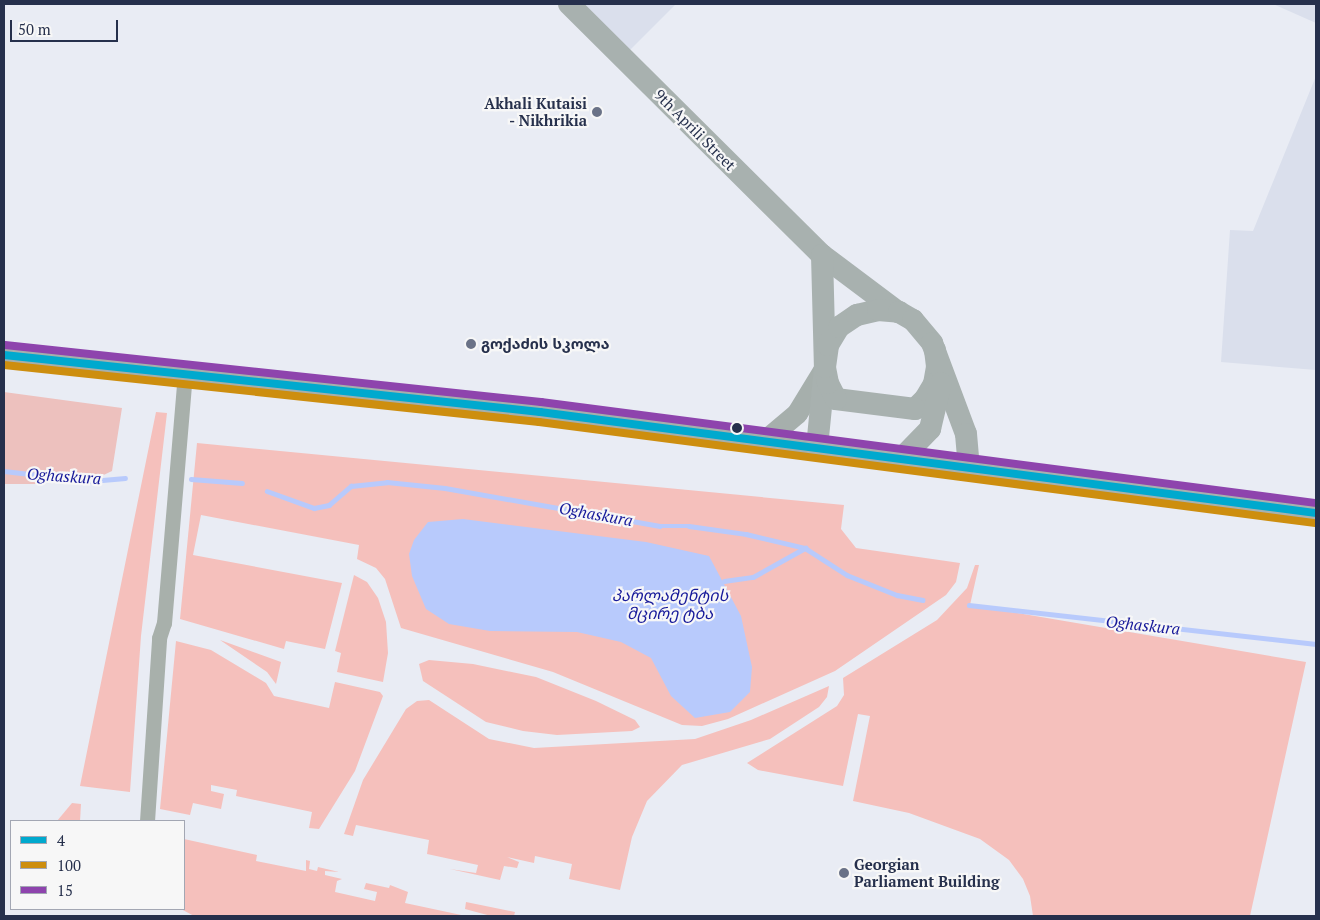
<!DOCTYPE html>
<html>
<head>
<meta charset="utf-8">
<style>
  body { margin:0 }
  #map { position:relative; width:1320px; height:920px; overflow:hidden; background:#e9ecf4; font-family:"PT Serif","Noto Sans Georgian",serif }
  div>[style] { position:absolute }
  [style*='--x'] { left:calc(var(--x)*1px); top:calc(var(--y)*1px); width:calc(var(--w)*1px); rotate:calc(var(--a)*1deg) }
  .built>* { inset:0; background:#dadfec }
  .green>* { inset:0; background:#f5c0bc }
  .forest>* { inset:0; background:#edc1be }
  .water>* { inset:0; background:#b8cafc }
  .stream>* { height:4.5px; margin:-2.25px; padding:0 2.25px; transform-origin:2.25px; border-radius:2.25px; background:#b8cafc }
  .street>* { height:15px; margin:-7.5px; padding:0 7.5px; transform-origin:7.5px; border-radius:7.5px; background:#a8b0ab }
  .secondary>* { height:21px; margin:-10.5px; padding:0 10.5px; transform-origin:10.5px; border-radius:10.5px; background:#a6afac }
  .primary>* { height:22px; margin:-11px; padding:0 11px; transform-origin:11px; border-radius:11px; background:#a8b1af }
  .bus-1>* { height:8px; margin:-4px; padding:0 4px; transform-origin:4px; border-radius:4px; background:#00a9ce }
  .bus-2>* { height:8px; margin:-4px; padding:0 4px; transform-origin:4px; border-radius:4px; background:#cd8e0f }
  .bus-3>* { height:8px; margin:-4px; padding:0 4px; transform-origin:4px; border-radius:4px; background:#8e44ad }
  .dots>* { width:14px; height:14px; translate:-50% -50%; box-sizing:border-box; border:2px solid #f7f7f7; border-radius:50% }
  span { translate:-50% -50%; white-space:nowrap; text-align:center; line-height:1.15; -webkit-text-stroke:4.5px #f7f7f7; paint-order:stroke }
  .poi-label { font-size:15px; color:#26304c; font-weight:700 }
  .right { translate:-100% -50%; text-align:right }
  .left { translate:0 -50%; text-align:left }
  .street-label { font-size:15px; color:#26304c }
  .water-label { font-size:16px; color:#16199a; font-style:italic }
  .frame { position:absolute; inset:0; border:5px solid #26304c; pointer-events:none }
  .legend { position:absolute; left:10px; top:820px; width:175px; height:90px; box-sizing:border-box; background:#f7f7f7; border:1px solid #a3a7b3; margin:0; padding:6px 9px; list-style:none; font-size:15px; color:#26304c }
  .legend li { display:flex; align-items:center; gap:10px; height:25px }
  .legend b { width:25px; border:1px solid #a3a7b3 }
  .scale { position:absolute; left:10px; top:20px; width:108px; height:22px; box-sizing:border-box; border:2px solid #26304c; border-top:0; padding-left:6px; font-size:15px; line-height:18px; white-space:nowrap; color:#26304c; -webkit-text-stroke:4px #f7f7f7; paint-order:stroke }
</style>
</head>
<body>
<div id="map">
  <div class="built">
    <i style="clip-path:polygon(564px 4px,676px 4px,619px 61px)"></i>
    <i style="clip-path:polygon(1273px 4px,1316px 4px,1316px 23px)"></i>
    <i style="clip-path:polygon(1316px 76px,1316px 370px,1221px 362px,1230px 230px,1253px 231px)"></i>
  </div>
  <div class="green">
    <i style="clip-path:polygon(156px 412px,167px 413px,141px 636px,130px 792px,80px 786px)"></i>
    <i style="clip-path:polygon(197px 443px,844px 505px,841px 529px,856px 548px,960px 563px,956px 582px,946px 595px,835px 671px,728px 719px,702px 726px,682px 725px,553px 672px,401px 628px,385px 579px,376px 568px,357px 559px,359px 545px,201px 515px,193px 555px,342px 583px,325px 649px,286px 641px,284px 649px,180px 619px)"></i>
    <i style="clip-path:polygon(975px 565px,979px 565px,970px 605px,1306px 662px,1250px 916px,1033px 916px,1030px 896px,1023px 879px,1009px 860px,980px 839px,909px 813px,853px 801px,870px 716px,858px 714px,843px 786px,758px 770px,747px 763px,837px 706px,844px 695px,843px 678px,937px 620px,967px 588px)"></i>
    <i style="clip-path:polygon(354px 575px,367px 582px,378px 598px,386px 622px,388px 653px,383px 682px,337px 672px,341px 653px,335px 651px)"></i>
    <i style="clip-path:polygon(220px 640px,281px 662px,276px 684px,267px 672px)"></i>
    <i style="clip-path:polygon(176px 641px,211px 650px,266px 683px,274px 696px,329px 708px,335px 682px,380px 692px,383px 696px,355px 771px,319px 829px,309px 828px,312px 812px,236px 796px,237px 790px,211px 785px,211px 791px,224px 794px,221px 809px,193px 803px,190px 815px,160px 809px)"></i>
    <i style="clip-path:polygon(429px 660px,473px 664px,536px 677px,596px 701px,635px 720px,640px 727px,632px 731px,557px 735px,523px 731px,486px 722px,423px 681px,419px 664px)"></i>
    <i style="clip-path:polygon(829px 686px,827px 697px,819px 707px,770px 739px,682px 765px,647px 801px,632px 837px,620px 890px,569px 879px,572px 864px,535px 856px,534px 863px,507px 857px,519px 862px,517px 868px,504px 866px,500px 880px,450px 869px,476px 873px,478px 865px,427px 854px,429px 840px,356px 825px,353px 836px,344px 834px,363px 780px,406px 709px,417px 701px,429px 700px,489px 739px,534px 748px,695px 739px,751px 720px)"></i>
    <i style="clip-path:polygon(72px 803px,81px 804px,80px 821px,57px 821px)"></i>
    <i style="clip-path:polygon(184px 839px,257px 855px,256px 861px,306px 871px,306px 860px,310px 861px,309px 869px,317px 871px,318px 867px,339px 872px,325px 871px,325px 875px,342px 879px,337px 881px,335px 892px,375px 901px,377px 892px,364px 889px,366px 883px,389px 888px,390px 885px,408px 892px,405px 903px,466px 916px,194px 916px,181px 909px,184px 909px)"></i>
    <i style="clip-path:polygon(466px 902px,515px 912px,514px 916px,491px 916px,465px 909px)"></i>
  </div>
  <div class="forest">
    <i style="clip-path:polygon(4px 392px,122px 408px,112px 471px,91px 481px,39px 475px,37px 484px,4px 484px)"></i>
  </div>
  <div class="water">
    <i style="clip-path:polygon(463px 519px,646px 542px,709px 556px,741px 616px,752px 667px,750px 692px,730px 712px,695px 718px,671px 696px,651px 658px,621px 642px,577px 632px,490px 631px,449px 624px,426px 609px,412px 576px,409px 554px,414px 540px,428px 522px)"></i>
  </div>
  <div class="stream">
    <i style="--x:4;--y:471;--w:88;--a:6.6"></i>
    <i style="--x:91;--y:481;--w:34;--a:-5"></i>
    <i style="--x:191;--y:479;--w:51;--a:4.5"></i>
    <i style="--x:267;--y:491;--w:50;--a:19.9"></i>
    <i style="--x:314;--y:508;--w:15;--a:-11"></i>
    <i style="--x:329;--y:505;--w:29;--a:-41"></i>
    <i style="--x:351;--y:486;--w:36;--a:-6"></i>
    <i style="--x:387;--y:482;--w:58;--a:5.9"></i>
    <i style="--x:445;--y:488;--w:218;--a:10"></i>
    <i style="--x:660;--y:526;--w:29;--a:0"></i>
    <i style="--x:689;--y:526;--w:58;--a:8"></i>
    <i style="--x:746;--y:534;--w:61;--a:13.3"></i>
    <i style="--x:805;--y:548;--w:50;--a:32.7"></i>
    <i style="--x:847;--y:575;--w:54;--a:21.8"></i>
    <i style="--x:897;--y:595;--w:26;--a:11"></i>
    <i style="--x:724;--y:581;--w:29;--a:-8"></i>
    <i style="--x:753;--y:577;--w:60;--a:-29.1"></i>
    <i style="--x:969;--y:605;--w:349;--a:6.4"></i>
  </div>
  <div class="street">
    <i style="--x:147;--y:821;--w:183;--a:-86.2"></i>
    <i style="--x:159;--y:638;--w:16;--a:-72"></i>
    <i style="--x:164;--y:623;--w:249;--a:-85.2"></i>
  </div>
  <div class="secondary">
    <i style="--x:4;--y:355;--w:539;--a:6.07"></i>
    <i style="--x:540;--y:412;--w:279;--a:7.2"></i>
    <i style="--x:764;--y:441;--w:43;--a:-40.3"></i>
    <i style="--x:797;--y:413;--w:54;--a:-58.7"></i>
  </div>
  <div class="primary">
    <i style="--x:569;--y:4;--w:356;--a:44.8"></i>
    <i style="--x:822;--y:255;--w:95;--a:36.9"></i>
    <i style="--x:822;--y:255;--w:112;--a:88.5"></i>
    <i style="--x:825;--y:367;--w:80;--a:95.7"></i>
    <i style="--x:817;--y:447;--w:371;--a:7.9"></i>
    <i style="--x:1184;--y:498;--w:133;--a:6.5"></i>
    <i style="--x:935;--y:350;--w:17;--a:83"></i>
    <i style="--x:937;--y:367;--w:17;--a:100"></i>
    <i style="--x:934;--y:384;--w:17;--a:121"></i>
    <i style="--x:925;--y:399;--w:14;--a:135"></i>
    <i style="--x:915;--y:409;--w:80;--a:-172.8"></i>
    <i style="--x:836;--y:399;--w:18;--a:-117"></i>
    <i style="--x:828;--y:383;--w:16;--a:-101"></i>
    <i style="--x:825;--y:367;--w:22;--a:-82"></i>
    <i style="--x:828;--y:345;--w:21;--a:-59"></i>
    <i style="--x:839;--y:327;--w:22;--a:-34"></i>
    <i style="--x:857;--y:315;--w:22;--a:-13"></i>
    <i style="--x:878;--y:310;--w:21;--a:5"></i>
    <i style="--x:899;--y:312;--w:16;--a:30"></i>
    <i style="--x:913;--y:320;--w:30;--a:50"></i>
    <i style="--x:932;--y:343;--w:97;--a:69.5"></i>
    <i style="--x:966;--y:434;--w:32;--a:85"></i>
    <i style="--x:901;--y:459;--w:42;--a:-46"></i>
    <i style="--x:930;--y:429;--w:47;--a:-76.6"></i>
  </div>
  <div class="bus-1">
    <i style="--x:4;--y:355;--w:539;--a:6.07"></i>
    <i style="--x:540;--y:412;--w:783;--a:7.42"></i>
  </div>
  <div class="bus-2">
    <i style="--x:4;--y:365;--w:538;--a:6.08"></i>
    <i style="--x:539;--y:422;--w:783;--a:7.42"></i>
  </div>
  <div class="bus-3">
    <i style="--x:5;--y:345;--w:539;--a:6.07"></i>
    <i style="--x:541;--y:402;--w:782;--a:7.43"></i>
  </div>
  <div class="dots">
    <i style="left:597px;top:112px;background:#6a7287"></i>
    <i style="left:471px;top:344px;background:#6a7287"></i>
    <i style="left:737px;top:428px;background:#26304c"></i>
    <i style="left:844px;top:873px;background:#6a7287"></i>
  </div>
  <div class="poi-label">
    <span class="right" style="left:587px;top:112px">Akhali Kutaisi<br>- Nikhrikia</span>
    <span class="left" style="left:481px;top:344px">გოქაძის სკოლა</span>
    <span class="left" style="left:854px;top:873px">Georgian<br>Parliament Building</span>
  </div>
  <div class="street-label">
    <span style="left:695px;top:130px;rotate:45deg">9th Aprili Street</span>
  </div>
  <div class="water-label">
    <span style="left:64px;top:476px;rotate:4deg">Oghaskura</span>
    <span style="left:596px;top:514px;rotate:10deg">Oghaskura</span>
    <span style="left:670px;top:604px">პარლამენტის<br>მცირე ტბა</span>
    <span style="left:1143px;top:625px;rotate:6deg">Oghaskura</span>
  </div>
  <div class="frame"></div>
  <ul class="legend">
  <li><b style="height:6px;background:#00a9ce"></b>4</li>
  <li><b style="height:6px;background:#cd8e0f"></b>100</li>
  <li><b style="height:6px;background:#8e44ad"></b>15</li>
  </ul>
  <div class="scale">50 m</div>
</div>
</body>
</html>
